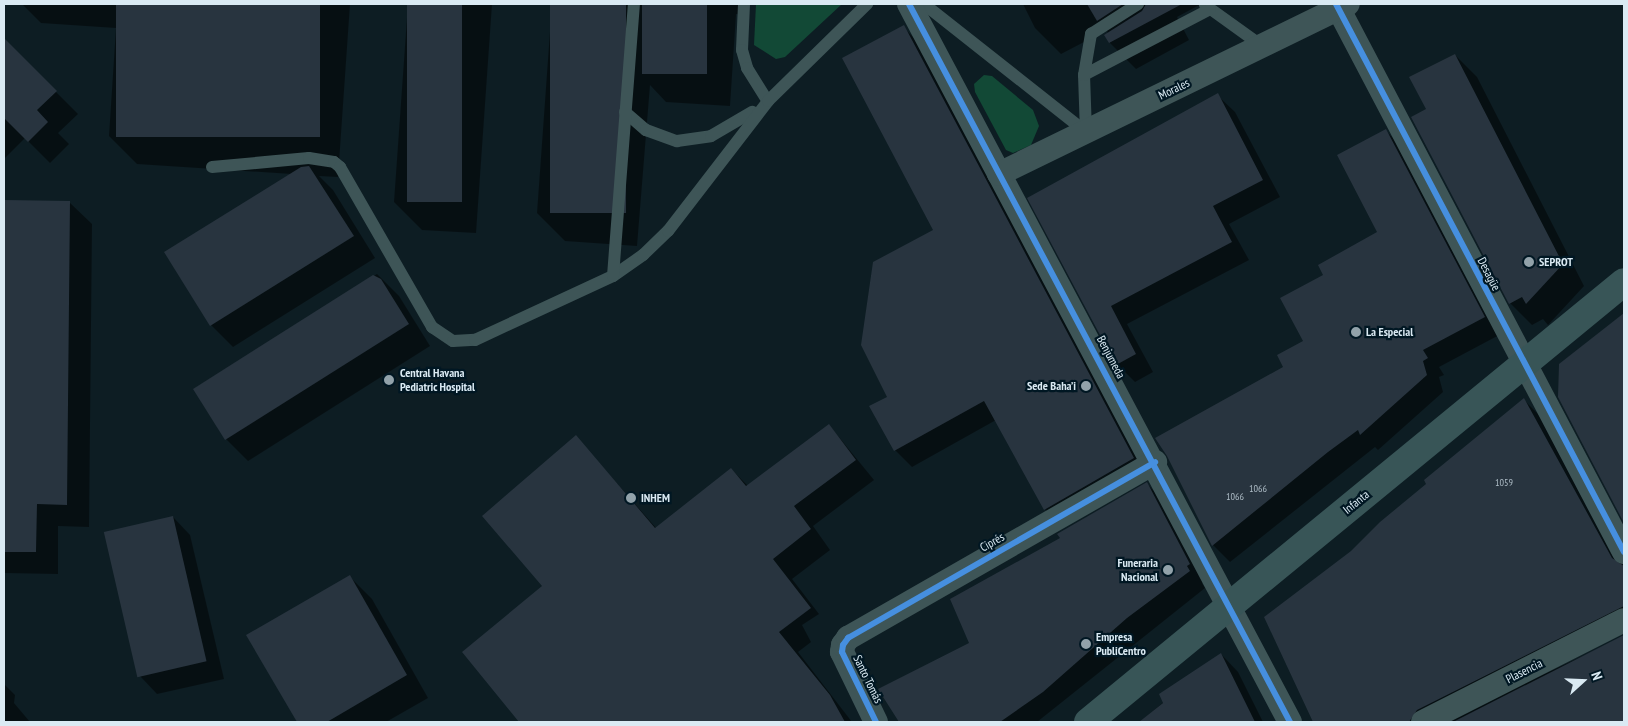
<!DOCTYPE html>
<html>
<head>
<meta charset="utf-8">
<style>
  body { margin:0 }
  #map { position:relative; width:1628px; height:726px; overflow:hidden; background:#0d1d23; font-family:"PT Sans Narrow",sans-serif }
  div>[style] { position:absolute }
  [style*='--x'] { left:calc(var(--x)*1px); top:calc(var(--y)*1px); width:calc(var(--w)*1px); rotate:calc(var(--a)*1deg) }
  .green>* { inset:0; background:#124936 }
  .shadow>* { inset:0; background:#0007 }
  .building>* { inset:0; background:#28343f; transform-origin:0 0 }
  .lane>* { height:12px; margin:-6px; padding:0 6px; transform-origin:6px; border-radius:6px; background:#3e5557 }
  .street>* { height:24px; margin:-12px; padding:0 12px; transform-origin:12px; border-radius:12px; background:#3e5557 }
  .primary>* { height:28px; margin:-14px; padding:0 14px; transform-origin:14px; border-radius:14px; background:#385557 }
  .cycleway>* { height:6px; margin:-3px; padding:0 3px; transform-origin:3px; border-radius:3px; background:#468fdf }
  .dots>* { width:14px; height:14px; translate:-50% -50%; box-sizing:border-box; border:2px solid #001723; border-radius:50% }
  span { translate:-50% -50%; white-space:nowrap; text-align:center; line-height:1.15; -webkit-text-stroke:4.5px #001723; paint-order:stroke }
  .number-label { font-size:10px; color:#aebcc6 }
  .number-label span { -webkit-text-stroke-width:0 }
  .street-label { font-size:12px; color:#daeaf3 }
  .poi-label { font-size:12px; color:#daeaf3; font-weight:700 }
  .left { translate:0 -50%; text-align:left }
  .right { translate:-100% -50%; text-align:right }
  .frame { position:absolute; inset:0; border:5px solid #daeaf3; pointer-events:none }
  .north { position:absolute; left:1558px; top:656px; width:50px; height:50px; -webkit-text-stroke:4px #001723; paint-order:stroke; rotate:70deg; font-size:14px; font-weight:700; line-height:20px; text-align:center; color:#daeaf3 }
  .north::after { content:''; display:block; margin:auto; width:18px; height:22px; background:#daeaf3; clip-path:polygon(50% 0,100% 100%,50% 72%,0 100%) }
</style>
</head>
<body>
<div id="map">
  <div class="green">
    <i style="clip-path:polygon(756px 4px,842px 4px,785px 57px,776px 59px,754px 45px)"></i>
    <i style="clip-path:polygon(984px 75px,992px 76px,1033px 110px,1039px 126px,1031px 145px,1013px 153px,1006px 150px,975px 92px,974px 84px)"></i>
  </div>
  <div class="shadow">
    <i style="clip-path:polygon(22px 4px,350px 4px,338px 177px,319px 176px,333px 190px,375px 258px,233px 347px,211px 325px,292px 174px,137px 164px,109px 136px,116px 28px,41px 23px)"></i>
    <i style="clip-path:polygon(408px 4px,492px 4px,476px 233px,422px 230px,394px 202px)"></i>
    <i style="clip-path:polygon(552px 4px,749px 4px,749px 15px,736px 14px,730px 106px,666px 102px,650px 85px,637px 246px,565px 241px,537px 213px)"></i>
    <i style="clip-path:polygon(1023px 4px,1201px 4px,1177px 17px,1189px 40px,1136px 69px,1110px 43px,1107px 30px,1061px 54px,1035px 28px)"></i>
    <i style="clip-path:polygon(903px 27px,920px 44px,1150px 475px,1062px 526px,1045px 509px,996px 420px,912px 467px,895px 450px,889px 397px,934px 231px)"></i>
    <i style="clip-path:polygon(4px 40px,78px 114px,58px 133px,69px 144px,50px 163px,25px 138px,4px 159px)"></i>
    <i style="clip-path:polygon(1455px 55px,1477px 77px,1584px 286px,1548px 325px,1543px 319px,1532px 325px,1510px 303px,1427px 110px)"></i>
    <i style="clip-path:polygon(1217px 95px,1235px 112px,1280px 197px,1229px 224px,1249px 260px,1127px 324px,1153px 372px,1135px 382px,1117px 364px,1029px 198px)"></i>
    <i style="clip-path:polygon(1386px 131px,1403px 148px,1501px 334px,1439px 367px,1444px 375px,1439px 377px,1443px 392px,1378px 450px,1375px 447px,1230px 562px,1213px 545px,1168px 455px,1285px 368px,1305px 342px,1325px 275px,1379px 232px)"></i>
    <i style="clip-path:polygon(4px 201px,69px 202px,92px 224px,89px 527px,58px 526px,58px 574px,4px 573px)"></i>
    <i style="clip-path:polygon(377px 274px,399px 296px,430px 346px,248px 461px,226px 439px,194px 389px)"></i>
    <i style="clip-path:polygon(1624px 317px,1624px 520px,1560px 397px,1561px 365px)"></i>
    <i style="clip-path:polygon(1524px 400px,1543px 419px,1624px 567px,1624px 633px,1540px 676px,1624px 637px,1624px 722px,1316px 722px,1266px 617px,1351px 552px)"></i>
    <i style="clip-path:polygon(829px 425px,874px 480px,813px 526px,830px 550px,792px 579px,819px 614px,802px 625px,811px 642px,798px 652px,852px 722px,521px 722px,463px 652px,544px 586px,576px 437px,657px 529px,731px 469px,748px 486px)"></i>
    <i style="clip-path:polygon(1147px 484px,1163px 500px,1206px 580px,1202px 583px,1205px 588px,1037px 722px,900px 722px,880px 689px,971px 644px,1062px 539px)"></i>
    <i style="clip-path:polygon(173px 517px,190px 535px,224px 679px,157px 694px,140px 676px)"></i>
    <i style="clip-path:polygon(350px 577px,372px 599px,428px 698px,386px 722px,298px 722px,248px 636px)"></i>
    <i style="clip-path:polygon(1221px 654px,1238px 672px,1263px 722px,1140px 722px)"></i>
    <i style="clip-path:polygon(4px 684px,15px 695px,14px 703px,30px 722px,4px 722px)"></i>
  </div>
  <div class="building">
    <i style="left:116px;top:4px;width:204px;height:133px"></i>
    <i style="left:407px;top:4px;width:55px;height:198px"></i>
    <i style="left:550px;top:4px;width:76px;height:209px"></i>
    <i style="left:642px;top:4px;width:65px;height:70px"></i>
    <i style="clip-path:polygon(1087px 4px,1123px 4px,1097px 21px)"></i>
    <i style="clip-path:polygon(1146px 4px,1182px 4px,1109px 43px,1104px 35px,1142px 11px)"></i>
    <i style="clip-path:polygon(904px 25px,1134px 458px,1044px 510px,984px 401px,894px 451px,869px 406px,887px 397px,861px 345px,873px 262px,933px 230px,842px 58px)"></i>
    <i style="clip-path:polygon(4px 38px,57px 91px,37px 110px,48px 122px,28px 142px,4px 118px)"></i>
    <i style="clip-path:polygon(1455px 54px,1563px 264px,1526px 304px,1522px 297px,1509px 304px,1411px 117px,1426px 109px,1409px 77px)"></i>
    <i style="clip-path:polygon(1218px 93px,1263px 180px,1213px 206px,1232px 242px,1111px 306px,1136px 354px,1116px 365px,1027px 198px)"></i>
    <i style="clip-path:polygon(1386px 129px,1485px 317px,1423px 350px,1428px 358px,1423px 361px,1427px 375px,1360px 435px,1358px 430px,1328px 452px,1212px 546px,1167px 456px,1155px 438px,1283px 367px,1277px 355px,1303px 341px,1280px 298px,1323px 275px,1318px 265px,1377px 232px,1337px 155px)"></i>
    <i style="clip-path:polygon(309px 166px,354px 236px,210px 326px,164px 252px,301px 167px)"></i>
    <i style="clip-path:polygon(4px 200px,70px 201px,67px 505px,37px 504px,36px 552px,4px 552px)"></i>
    <i style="clip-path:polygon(373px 275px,381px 279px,409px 324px,225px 440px,193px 389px)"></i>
    <i style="clip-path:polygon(1624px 313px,1624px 523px,1558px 397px,1559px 364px)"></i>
    <i style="clip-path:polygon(1524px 398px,1612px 558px,1624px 566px,1624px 606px,1417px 710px,1409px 722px,1313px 722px,1264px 617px,1351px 551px,1380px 522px,1426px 484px,1424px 480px)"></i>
    <i style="clip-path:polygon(829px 424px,856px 460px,794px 506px,811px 529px,773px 559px,811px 608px,779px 632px,830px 695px,845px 722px,519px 722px,462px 652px,542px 586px,482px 516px,576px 435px,655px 528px,731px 468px,746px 486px)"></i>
    <i style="clip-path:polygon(1147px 482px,1190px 564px,1187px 566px,1190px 571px,1127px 618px,1043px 692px,1000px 722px,899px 722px,878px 689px,969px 643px,950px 599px,1060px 538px,1057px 534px)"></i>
    <i style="left:173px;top:516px;width:149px;height:71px;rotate:77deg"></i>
    <i style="clip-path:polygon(350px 575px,407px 675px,327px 722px,297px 722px,246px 635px)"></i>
    <i style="clip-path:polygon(1624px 635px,1624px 722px,1453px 722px)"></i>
    <i style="clip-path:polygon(1221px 653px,1255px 722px,1139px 722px,1163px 703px,1159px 694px)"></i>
  </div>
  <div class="lane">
    <i style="--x:744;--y:4;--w:46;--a:92.5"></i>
    <i style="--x:742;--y:50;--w:19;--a:74"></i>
    <i style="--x:747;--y:68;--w:39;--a:58"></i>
    <i style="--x:924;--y:4;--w:206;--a:38.3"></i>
    <i style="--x:1205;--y:5;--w:70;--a:35.7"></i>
    <i style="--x:1084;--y:75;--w:142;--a:-27.6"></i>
    <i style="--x:625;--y:112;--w:28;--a:41"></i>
    <i style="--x:646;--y:130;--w:33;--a:20"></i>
    <i style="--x:677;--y:141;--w:34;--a:-8"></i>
    <i style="--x:711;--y:136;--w:48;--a:-30.3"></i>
    <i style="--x:1086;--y:132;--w:57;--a:-92"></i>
    <i style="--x:1084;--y:75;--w:42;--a:-80.3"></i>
    <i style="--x:1091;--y:34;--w:56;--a:-32.6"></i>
    <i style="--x:212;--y:167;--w:97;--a:-5.3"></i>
    <i style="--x:309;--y:158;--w:25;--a:9"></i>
    <i style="--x:334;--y:162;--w:8;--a:40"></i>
    <i style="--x:340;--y:167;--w:185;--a:60.1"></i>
    <i style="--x:432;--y:327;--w:25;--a:34"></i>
    <i style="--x:453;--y:341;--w:22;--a:-3"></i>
    <i style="--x:475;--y:340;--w:152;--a:-24.9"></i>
    <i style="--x:613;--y:276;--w:37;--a:-35"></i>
    <i style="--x:643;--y:255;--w:35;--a:-44"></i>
    <i style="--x:668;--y:231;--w:164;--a:-52.4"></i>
    <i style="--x:768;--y:101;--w:139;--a:-44.4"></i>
    <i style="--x:613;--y:276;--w:273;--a:-85.6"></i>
  </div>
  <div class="street">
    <i style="--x:909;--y:4;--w:813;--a:62.05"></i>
    <i style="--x:1336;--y:4;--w:619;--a:62.28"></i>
    <i style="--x:999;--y:174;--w:388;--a:-26"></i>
    <i style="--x:876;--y:722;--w:78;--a:-115.9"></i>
    <i style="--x:842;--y:652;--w:7;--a:-82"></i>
    <i style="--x:843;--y:645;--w:9;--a:-54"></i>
    <i style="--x:848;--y:638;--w:354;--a:-29.8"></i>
    <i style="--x:1423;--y:722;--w:225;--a:-26.9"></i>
  </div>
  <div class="primary">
    <i style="--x:1088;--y:722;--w:693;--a:-39.38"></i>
  </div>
  <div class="cycleway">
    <i style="--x:909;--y:4;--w:813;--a:62.05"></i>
    <i style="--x:1336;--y:4;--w:619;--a:62.28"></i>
    <i style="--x:876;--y:722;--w:78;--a:-115.9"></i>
    <i style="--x:842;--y:652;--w:7;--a:-82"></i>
    <i style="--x:843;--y:645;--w:9;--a:-54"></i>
    <i style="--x:848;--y:638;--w:354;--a:-29.8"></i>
  </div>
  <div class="dots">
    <i style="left:1529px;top:262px;background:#92a2aa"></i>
    <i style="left:1356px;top:332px;background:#92a2aa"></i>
    <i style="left:389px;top:380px;background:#92a2aa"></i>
    <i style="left:1086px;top:386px;background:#92a2aa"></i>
    <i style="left:631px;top:498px;background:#92a2aa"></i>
    <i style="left:1168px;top:570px;background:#92a2aa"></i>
    <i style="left:1086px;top:644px;background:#92a2aa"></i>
  </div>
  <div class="number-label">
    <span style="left:1504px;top:483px">1059</span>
    <span style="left:1258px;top:489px">1066</span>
    <span style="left:1235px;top:497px">1066</span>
  </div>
  <div class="street-label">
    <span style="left:1174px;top:89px;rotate:-26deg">Morales</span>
    <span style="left:1489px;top:274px;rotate:63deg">Desagüe</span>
    <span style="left:1111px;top:357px;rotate:62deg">Benjumeda</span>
    <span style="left:1356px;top:502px;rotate:-39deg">Infanta</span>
    <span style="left:992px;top:542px;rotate:-30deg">Ciprés</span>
    <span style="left:1524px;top:671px;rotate:-27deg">Plasencia</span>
    <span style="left:868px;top:679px;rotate:64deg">Santo Tomás</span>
  </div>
  <div class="poi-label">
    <span class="left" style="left:1539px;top:262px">SEPROT</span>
    <span class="left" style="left:1366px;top:332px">La Especial</span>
    <span class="left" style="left:400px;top:380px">Central Havana<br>Pediatric Hospital</span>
    <span class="right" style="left:1076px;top:386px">Sede Baha’i</span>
    <span class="left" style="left:641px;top:498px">INHEM</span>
    <span class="right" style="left:1158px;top:570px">Funeraria<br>Nacional</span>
    <span class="left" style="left:1096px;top:644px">Empresa<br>PubliCentro</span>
  </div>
  <div class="frame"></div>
  <div class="north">N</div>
</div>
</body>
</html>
